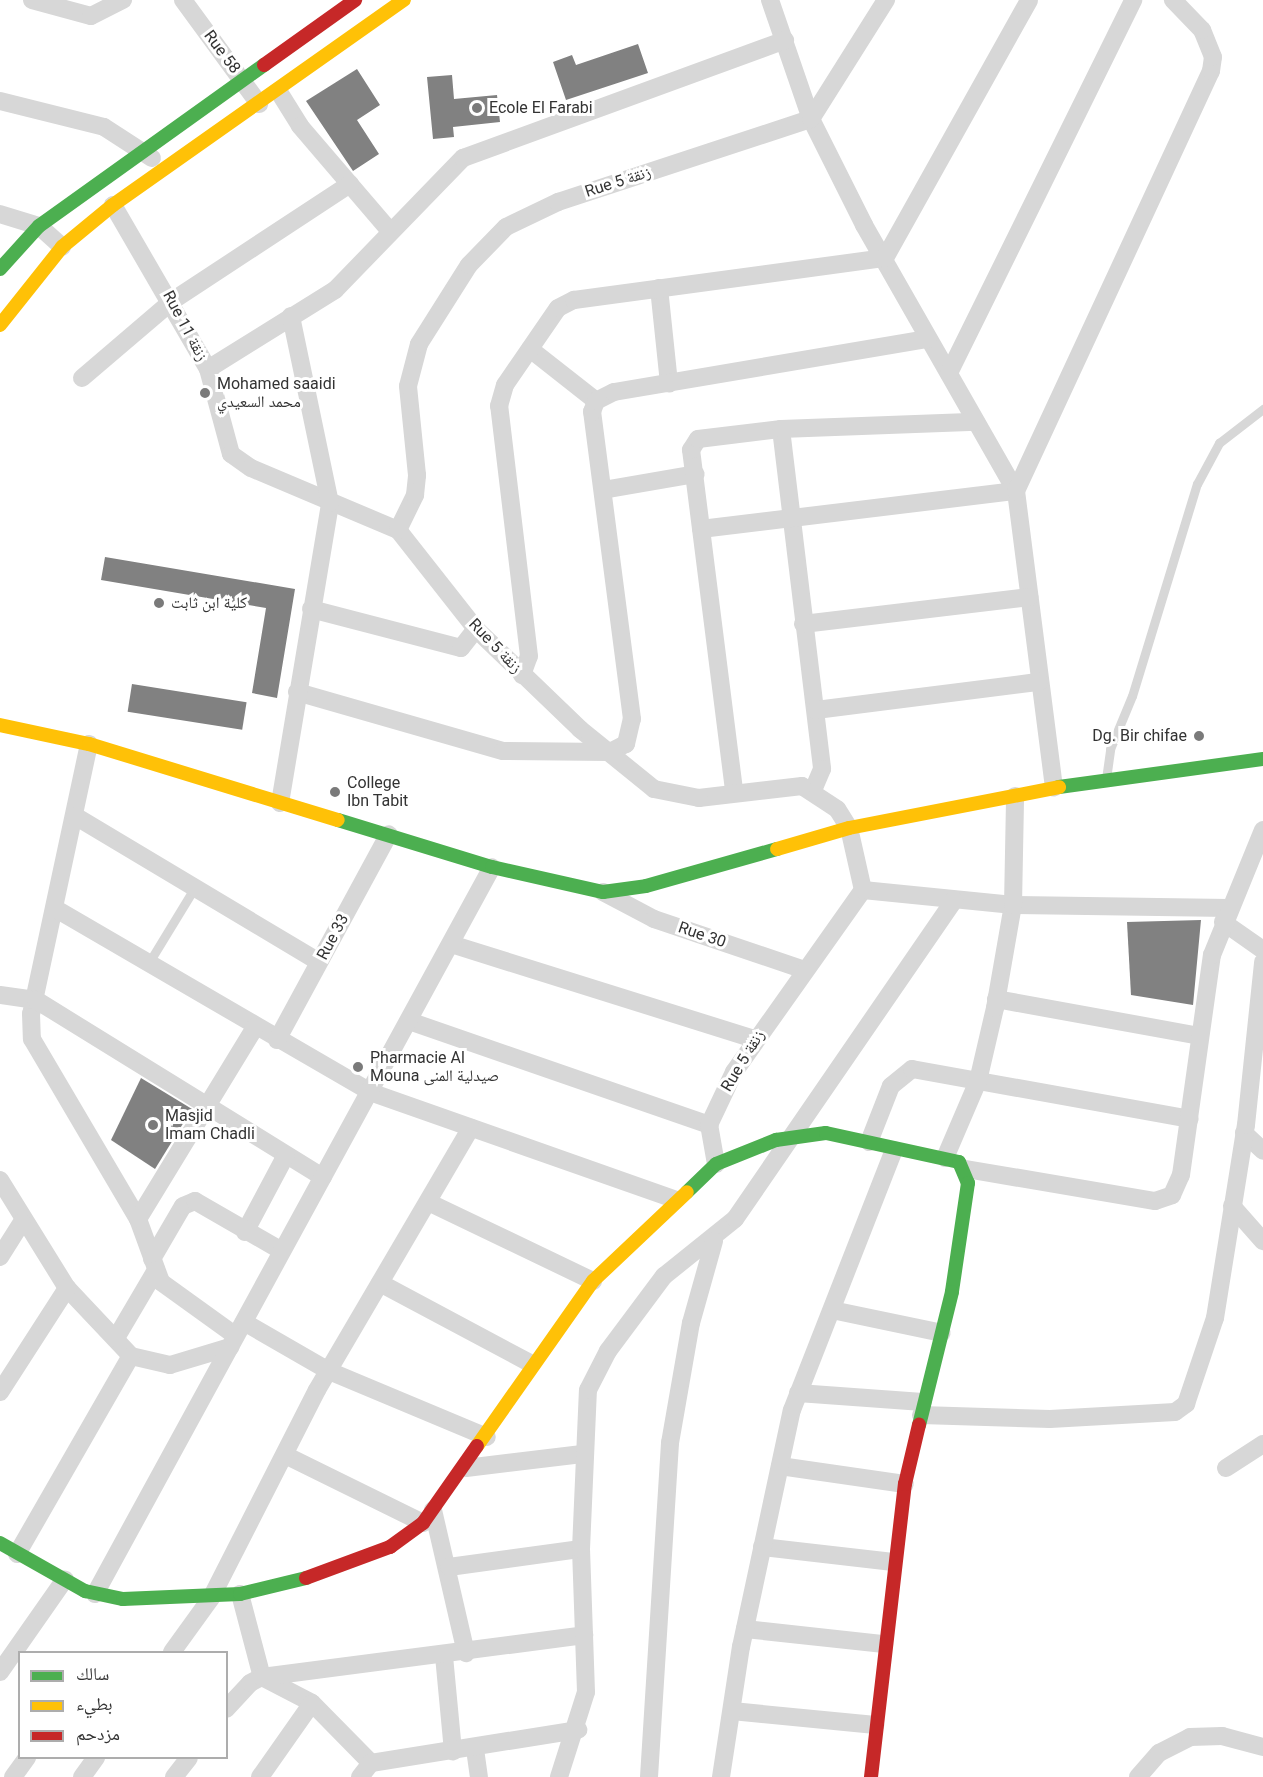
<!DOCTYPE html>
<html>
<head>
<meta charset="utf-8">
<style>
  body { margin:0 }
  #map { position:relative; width:1263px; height:1777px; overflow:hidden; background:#fff; font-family:Roboto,"Noto Naskh Arabic",sans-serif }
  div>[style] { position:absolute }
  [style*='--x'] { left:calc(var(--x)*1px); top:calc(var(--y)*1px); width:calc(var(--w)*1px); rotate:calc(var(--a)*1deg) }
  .building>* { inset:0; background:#818181; transform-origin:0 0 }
  .lane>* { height:9px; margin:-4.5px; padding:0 4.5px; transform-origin:4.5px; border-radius:4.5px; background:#d7d7d7 }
  .street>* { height:18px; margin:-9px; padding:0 9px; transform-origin:9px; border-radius:9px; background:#d7d7d7 }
  .fast>* { height:14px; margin:-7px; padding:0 7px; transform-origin:7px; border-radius:7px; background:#4caf50 }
  .slow>* { height:14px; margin:-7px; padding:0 7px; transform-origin:7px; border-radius:7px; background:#ffc107 }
  .jam>* { height:14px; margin:-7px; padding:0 7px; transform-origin:7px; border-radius:7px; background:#c62828 }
  .dots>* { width:16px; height:16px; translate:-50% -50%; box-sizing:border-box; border:3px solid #fff; border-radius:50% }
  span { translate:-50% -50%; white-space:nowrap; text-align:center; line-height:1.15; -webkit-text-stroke:6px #fff; paint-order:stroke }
  .street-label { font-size:16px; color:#333 }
  .poi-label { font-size:16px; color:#333 }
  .left { translate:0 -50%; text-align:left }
  .right { translate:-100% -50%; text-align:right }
  .legend { position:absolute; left:18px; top:1651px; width:210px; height:108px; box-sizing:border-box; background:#fff; border:2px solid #adadad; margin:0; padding:8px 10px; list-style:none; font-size:18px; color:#333 }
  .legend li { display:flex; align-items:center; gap:12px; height:30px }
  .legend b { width:30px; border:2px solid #adadad }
</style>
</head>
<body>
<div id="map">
  <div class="building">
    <i style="clip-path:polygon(638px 44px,648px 73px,566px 100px,553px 62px,572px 55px,576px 65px)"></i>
    <i style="clip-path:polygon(357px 69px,380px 105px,357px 120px,379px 154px,353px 171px,306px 101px)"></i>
    <i style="clip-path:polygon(452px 75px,454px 99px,497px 95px,500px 122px,453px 127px,454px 137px,433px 139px,427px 77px)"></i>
    <i style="clip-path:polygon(105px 557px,295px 589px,277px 698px,252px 693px,266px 608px,101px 580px)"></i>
    <i style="left:132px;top:684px;width:116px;height:28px;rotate:9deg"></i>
    <i style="clip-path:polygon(1201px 920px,1193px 1005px,1131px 995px,1127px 922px)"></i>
    <i style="clip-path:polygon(141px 1078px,192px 1109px,155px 1169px,111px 1140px)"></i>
  </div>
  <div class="lane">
    <i style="--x:1106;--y:779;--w:30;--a:-82"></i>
    <i style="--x:1110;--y:749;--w:57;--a:-67.5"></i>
    <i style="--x:1132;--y:696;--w:222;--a:-73"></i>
    <i style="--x:1197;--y:484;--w:47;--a:-61.8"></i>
    <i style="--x:1219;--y:443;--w:56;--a:-37.7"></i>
    <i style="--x:148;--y:964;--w:90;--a:-58.6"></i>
  </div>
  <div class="street">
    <i style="--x:32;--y:0;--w:61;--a:15.2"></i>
    <i style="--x:91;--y:16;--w:36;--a:-27"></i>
    <i style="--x:183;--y:0;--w:129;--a:53.8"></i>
    <i style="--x:770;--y:0;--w:126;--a:71"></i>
    <i style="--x:811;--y:119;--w:119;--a:63.4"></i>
    <i style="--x:864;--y:225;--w:306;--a:60.3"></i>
    <i style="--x:1016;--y:491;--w:299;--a:82.7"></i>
    <i style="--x:279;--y:92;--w:40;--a:58"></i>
    <i style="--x:300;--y:126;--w:137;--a:49.4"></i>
    <i style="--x:0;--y:101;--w:107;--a:14"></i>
    <i style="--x:104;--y:127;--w:57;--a:32.9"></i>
    <i style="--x:113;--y:205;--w:190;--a:59.9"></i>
    <i style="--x:208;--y:369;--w:88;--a:74.9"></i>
    <i style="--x:231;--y:454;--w:24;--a:35"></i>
    <i style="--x:251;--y:468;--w:160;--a:22.9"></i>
    <i style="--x:0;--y:214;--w:41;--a:17.1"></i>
    <i style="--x:39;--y:226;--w:31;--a:42"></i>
    <i style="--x:659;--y:288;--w:96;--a:84"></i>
    <i style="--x:530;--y:349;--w:84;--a:38.2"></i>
    <i style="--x:208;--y:369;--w:150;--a:-31.9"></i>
    <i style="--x:335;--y:290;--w:184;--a:-45.9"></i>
    <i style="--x:463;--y:158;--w:343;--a:-20.1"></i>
    <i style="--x:949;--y:373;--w:416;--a:-63.7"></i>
    <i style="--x:82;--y:378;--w:118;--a:-40.5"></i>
    <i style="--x:172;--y:301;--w:213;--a:-33.3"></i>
    <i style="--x:781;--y:429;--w:342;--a:83.1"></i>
    <i style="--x:822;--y:769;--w:23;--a:113"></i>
    <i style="--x:603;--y:490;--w:94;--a:-9.8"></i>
    <i style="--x:701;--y:529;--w:317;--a:-6.9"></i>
    <i style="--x:1016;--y:491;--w:463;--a:-65.1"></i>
    <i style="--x:1211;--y:71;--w:14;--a:-82"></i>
    <i style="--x:1213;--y:57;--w:29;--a:-112"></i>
    <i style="--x:1202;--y:30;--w:42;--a:-134"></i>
    <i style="--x:311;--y:609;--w:155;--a:14.6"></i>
    <i style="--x:461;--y:648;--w:24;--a:-52"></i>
    <i style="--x:803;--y:624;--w:228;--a:-6.8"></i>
    <i style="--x:522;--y:675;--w:20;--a:-70"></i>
    <i style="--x:529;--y:656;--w:252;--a:-96.8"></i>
    <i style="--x:499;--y:406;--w:22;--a:-74"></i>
    <i style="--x:505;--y:385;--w:93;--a:-55.5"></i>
    <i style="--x:558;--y:308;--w:18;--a:-27"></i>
    <i style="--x:574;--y:300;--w:314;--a:-7.7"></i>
    <i style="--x:885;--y:258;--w:295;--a:-60.8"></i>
    <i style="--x:297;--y:692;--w:214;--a:16"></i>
    <i style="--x:503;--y:751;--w:107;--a:0.5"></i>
    <i style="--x:610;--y:752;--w:18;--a:-27"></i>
    <i style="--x:626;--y:744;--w:26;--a:-77"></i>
    <i style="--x:632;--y:719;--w:310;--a:-97.4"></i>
    <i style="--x:592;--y:412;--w:12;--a:-70"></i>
    <i style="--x:596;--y:401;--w:20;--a:-27"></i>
    <i style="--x:614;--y:392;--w:318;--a:-9.6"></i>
    <i style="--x:816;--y:710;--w:225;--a:-7.2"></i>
    <i style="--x:89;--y:744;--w:276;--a:102.1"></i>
    <i style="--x:31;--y:1014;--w:25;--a:88"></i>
    <i style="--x:32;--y:1039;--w:209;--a:59.5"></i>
    <i style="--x:138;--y:1219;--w:67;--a:69.9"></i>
    <i style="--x:161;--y:1282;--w:92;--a:35.8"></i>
    <i style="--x:734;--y:790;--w:343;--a:-97.2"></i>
    <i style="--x:691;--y:450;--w:13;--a:-58"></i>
    <i style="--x:698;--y:439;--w:84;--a:-6.9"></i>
    <i style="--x:781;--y:429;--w:195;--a:-2.1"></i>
    <i style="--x:280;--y:803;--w:304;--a:-80.5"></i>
    <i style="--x:330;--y:503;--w:191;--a:-101.8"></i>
    <i style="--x:75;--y:816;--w:284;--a:30.9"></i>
    <i style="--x:863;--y:890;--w:151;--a:5.7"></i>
    <i style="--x:1013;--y:905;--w:216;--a:0.8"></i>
    <i style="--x:603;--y:892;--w:58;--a:27.9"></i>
    <i style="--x:654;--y:919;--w:159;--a:18.7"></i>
    <i style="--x:56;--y:909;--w:363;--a:30.2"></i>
    <i style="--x:370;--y:1092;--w:324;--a:19.4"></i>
    <i style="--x:1223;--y:922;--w:49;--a:35"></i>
    <i style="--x:451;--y:944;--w:318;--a:17.4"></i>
    <i style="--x:0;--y:995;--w:36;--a:8"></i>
    <i style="--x:36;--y:1000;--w:337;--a:31.7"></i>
    <i style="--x:996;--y:999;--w:207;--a:10.3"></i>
    <i style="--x:409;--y:1021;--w:318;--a:19.1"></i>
    <i style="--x:277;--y:1040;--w:234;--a:-61.5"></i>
    <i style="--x:1244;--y:1133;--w:26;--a:43"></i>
    <i style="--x:869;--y:1142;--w:60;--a:-68.6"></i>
    <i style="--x:891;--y:1086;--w:27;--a:-39"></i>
    <i style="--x:912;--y:1069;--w:282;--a:10.2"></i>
    <i style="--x:945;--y:1158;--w:84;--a:-66.8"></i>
    <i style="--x:978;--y:1081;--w:75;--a:-76.9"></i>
    <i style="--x:995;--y:1008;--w:105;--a:-80.1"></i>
    <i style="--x:1013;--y:905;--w:109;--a:-88.9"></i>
    <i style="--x:716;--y:1164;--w:40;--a:-100"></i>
    <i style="--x:709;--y:1125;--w:59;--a:-64.7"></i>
    <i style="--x:734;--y:1072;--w:223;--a:-54.7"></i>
    <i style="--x:863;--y:890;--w:64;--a:-102.7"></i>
    <i style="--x:849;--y:828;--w:22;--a:-122"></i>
    <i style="--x:837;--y:809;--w:42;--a:-146.7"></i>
    <i style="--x:802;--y:786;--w:104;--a:173.4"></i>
    <i style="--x:699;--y:798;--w:46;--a:-168.7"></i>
    <i style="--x:654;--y:789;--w:95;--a:-141"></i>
    <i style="--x:580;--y:729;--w:144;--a:-136.1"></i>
    <i style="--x:476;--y:629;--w:126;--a:-128.2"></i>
    <i style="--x:398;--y:530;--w:39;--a:-64"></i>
    <i style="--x:415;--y:495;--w:20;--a:-84"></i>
    <i style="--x:417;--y:475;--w:89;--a:-95.8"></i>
    <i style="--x:408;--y:386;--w:43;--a:-75.3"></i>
    <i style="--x:419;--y:344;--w:93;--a:-57.7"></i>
    <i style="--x:469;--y:265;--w:53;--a:-45.8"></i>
    <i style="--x:506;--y:227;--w:58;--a:-25.7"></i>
    <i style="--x:558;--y:202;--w:266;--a:-18.2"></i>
    <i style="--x:811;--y:119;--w:141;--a:-57.8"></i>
    <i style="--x:966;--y:1169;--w:192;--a:9.6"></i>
    <i style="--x:1155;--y:1201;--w:18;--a:-19"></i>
    <i style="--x:1172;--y:1195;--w:22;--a:-66"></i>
    <i style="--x:1181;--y:1175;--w:222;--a:-82"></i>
    <i style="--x:1212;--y:955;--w:135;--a:-67.8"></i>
    <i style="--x:0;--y:1180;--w:127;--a:58.2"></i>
    <i style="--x:67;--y:1288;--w:93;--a:46.7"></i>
    <i style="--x:131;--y:1356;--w:40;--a:13"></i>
    <i style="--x:170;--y:1365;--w:63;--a:-16.7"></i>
    <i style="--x:428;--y:1202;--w:183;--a:25.6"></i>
    <i style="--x:1232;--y:1206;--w:47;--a:48.5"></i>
    <i style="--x:138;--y:1219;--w:225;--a:-58.6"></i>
    <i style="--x:245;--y:1232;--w:87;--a:-62"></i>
    <i style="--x:0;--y:1257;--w:41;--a:-57.8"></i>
    <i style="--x:152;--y:1259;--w:61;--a:-59.7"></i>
    <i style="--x:183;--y:1206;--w:13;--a:-23"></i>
    <i style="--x:195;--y:1201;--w:100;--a:29.9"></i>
    <i style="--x:380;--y:1283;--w:172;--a:28.1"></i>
    <i style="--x:832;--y:1310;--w:112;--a:11.8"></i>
    <i style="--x:244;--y:1322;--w:98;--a:30"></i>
    <i style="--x:329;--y:1371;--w:171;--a:22.7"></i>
    <i style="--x:116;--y:1338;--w:79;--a:-59.5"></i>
    <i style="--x:0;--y:1392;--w:124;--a:-57.2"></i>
    <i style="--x:798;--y:1393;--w:125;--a:4.1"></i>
    <i style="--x:921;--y:1415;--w:129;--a:1.8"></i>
    <i style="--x:1050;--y:1419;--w:125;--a:-3.2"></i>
    <i style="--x:1175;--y:1412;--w:14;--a:-36"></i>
    <i style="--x:1186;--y:1404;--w:91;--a:-71.4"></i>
    <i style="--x:1215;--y:1318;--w:195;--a:-80.9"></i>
    <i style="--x:1246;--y:1125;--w:164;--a:-84"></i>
    <i style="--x:285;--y:1455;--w:154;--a:26.2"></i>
    <i style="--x:780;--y:1466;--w:126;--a:8.2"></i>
    <i style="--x:466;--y:1468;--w:117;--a:-6.9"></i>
    <i style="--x:1226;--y:1468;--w:44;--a:-33"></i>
    <i style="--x:433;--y:1510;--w:147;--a:77"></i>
    <i style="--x:762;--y:1547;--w:132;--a:6.5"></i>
    <i style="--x:17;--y:1554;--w:228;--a:-60.1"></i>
    <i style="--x:449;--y:1567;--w:133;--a:-7.8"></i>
    <i style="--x:95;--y:1594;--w:828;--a:-61.36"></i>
    <i style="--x:240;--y:1594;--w:86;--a:75.2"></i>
    <i style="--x:262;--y:1677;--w:56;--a:27.5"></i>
    <i style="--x:312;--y:1703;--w:84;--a:45.5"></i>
    <i style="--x:745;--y:1629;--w:140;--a:6.2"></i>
    <i style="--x:172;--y:1652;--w:67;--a:-54.2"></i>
    <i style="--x:211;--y:1598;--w:233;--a:-63"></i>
    <i style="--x:317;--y:1390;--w:304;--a:-59.6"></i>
    <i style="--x:444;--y:1656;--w:96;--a:84.6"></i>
    <i style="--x:0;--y:1672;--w:113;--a:-55"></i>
    <i style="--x:226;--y:1709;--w:35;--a:-47"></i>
    <i style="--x:250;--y:1683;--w:13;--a:-27"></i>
    <i style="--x:262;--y:1677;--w:325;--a:-7.4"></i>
    <i style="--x:732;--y:1711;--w:144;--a:5.6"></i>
    <i style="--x:475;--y:1749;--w:28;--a:82"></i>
    <i style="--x:13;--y:1777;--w:24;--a:-54"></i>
    <i style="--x:82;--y:1777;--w:24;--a:-54"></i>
    <i style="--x:174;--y:1777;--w:24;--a:-52"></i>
    <i style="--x:260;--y:1777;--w:90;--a:-54.9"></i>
    <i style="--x:360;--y:1777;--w:18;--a:-52"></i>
    <i style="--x:371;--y:1763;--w:210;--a:-9.1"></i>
    <i style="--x:559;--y:1777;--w:89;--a:-72.4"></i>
    <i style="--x:586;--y:1692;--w:143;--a:-92"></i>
    <i style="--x:581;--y:1549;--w:159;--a:-87.5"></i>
    <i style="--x:588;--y:1390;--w:44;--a:-62.9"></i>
    <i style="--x:608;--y:1351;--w:94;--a:-53.3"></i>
    <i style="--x:664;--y:1276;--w:91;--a:-38.8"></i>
    <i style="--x:735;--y:1219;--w:387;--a:-55.5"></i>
    <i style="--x:649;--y:1777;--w:335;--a:-86.4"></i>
    <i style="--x:670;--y:1443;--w:122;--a:-80.1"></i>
    <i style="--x:691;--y:1323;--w:85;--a:-74.3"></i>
    <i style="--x:721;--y:1777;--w:132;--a:-81.3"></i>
    <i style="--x:741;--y:1647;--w:242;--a:-77.9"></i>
    <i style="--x:792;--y:1410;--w:279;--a:-68.6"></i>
    <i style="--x:1138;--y:1777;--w:32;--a:-49"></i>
    <i style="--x:1159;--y:1753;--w:35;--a:-27"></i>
    <i style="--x:1190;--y:1737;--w:32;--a:-2"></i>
    <i style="--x:1222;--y:1736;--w:42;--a:15"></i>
  </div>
  <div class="fast">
    <i style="--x:0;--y:269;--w:58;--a:-47.8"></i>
    <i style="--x:39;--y:226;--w:277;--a:-35.6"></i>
    <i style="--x:1059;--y:787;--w:206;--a:-7.8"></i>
    <i style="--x:338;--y:820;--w:161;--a:17"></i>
    <i style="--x:492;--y:867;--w:114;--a:12.7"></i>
    <i style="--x:603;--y:892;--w:43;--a:-7.9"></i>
    <i style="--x:646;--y:886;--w:136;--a:-15.8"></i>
    <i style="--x:687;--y:1192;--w:40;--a:-44"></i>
    <i style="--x:716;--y:1164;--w:65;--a:-21.8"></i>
    <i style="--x:776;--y:1140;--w:50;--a:-8"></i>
    <i style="--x:826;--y:1133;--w:136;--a:12.3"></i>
    <i style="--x:959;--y:1162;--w:23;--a:67"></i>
    <i style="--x:968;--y:1183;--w:110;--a:98.4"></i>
    <i style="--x:952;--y:1292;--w:137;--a:103.9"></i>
    <i style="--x:0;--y:1543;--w:98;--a:29.5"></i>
    <i style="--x:85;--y:1591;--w:39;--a:12"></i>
    <i style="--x:123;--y:1599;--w:117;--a:-2.4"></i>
    <i style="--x:240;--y:1594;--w:68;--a:-13.6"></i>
  </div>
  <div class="slow">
    <i style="--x:0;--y:325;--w:100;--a:-51.5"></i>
    <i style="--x:62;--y:247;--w:66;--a:-39.5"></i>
    <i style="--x:113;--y:205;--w:356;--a:-35.2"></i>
    <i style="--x:0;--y:725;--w:91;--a:12.1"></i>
    <i style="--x:89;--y:744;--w:260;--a:17"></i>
    <i style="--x:777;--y:849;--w:75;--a:-16.3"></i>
    <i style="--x:849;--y:828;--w:214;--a:-11"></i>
    <i style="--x:477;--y:1446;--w:202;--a:-54.9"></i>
    <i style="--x:593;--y:1281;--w:129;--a:-43.4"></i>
  </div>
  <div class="jam">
    <i style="--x:264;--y:65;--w:112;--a:-35.5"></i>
    <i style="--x:306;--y:1578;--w:90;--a:-20.3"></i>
    <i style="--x:390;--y:1547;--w:41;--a:-36"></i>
    <i style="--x:423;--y:1523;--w:94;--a:-55"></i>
    <i style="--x:871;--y:1777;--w:295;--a:-83.4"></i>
    <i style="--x:905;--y:1484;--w:61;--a:-76.7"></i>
  </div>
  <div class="dots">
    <i style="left:477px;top:108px;background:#7a7a7a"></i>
    <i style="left:205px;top:393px;background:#7a7a7a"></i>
    <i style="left:159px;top:603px;background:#7a7a7a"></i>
    <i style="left:1199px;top:736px;background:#7a7a7a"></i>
    <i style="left:335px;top:792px;background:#7a7a7a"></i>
    <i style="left:358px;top:1067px;background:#7a7a7a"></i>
    <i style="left:153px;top:1125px;background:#7a7a7a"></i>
  </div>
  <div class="street-label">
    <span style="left:222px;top:52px;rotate:53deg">Rue 58</span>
    <span style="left:618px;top:182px;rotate:-18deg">Rue 5 زنقة</span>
    <span style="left:185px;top:326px;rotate:62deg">Rue 11 زنقة</span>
    <span style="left:495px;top:646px;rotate:46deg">Rue 5 زنقة</span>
    <span style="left:702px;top:935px;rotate:19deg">Rue 30</span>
    <span style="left:333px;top:937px;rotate:-62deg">Rue 33</span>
    <span style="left:743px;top:1061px;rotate:-59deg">Rue 5 زنقة</span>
  </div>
  <div class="poi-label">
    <span class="left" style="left:489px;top:108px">Ecole El Farabi</span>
    <span class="left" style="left:217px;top:393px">Mohamed saaidi<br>محمد السعيدي</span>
    <span class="left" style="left:171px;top:603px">كلية ابن ثابت</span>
    <span class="right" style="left:1187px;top:736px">Dg. Bir chifae</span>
    <span class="left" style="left:347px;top:792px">College<br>Ibn Tabit</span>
    <span class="left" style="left:370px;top:1067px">Pharmacie Al<br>Mouna صيدلية المنى</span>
    <span class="left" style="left:165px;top:1125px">Masjid<br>Imam Chadli</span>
  </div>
  <ul class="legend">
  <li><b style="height:8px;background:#4caf50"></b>سالك</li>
  <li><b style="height:8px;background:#ffc107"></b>بطيء</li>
  <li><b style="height:8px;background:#c62828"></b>مزدحم</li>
  </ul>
</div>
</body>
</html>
